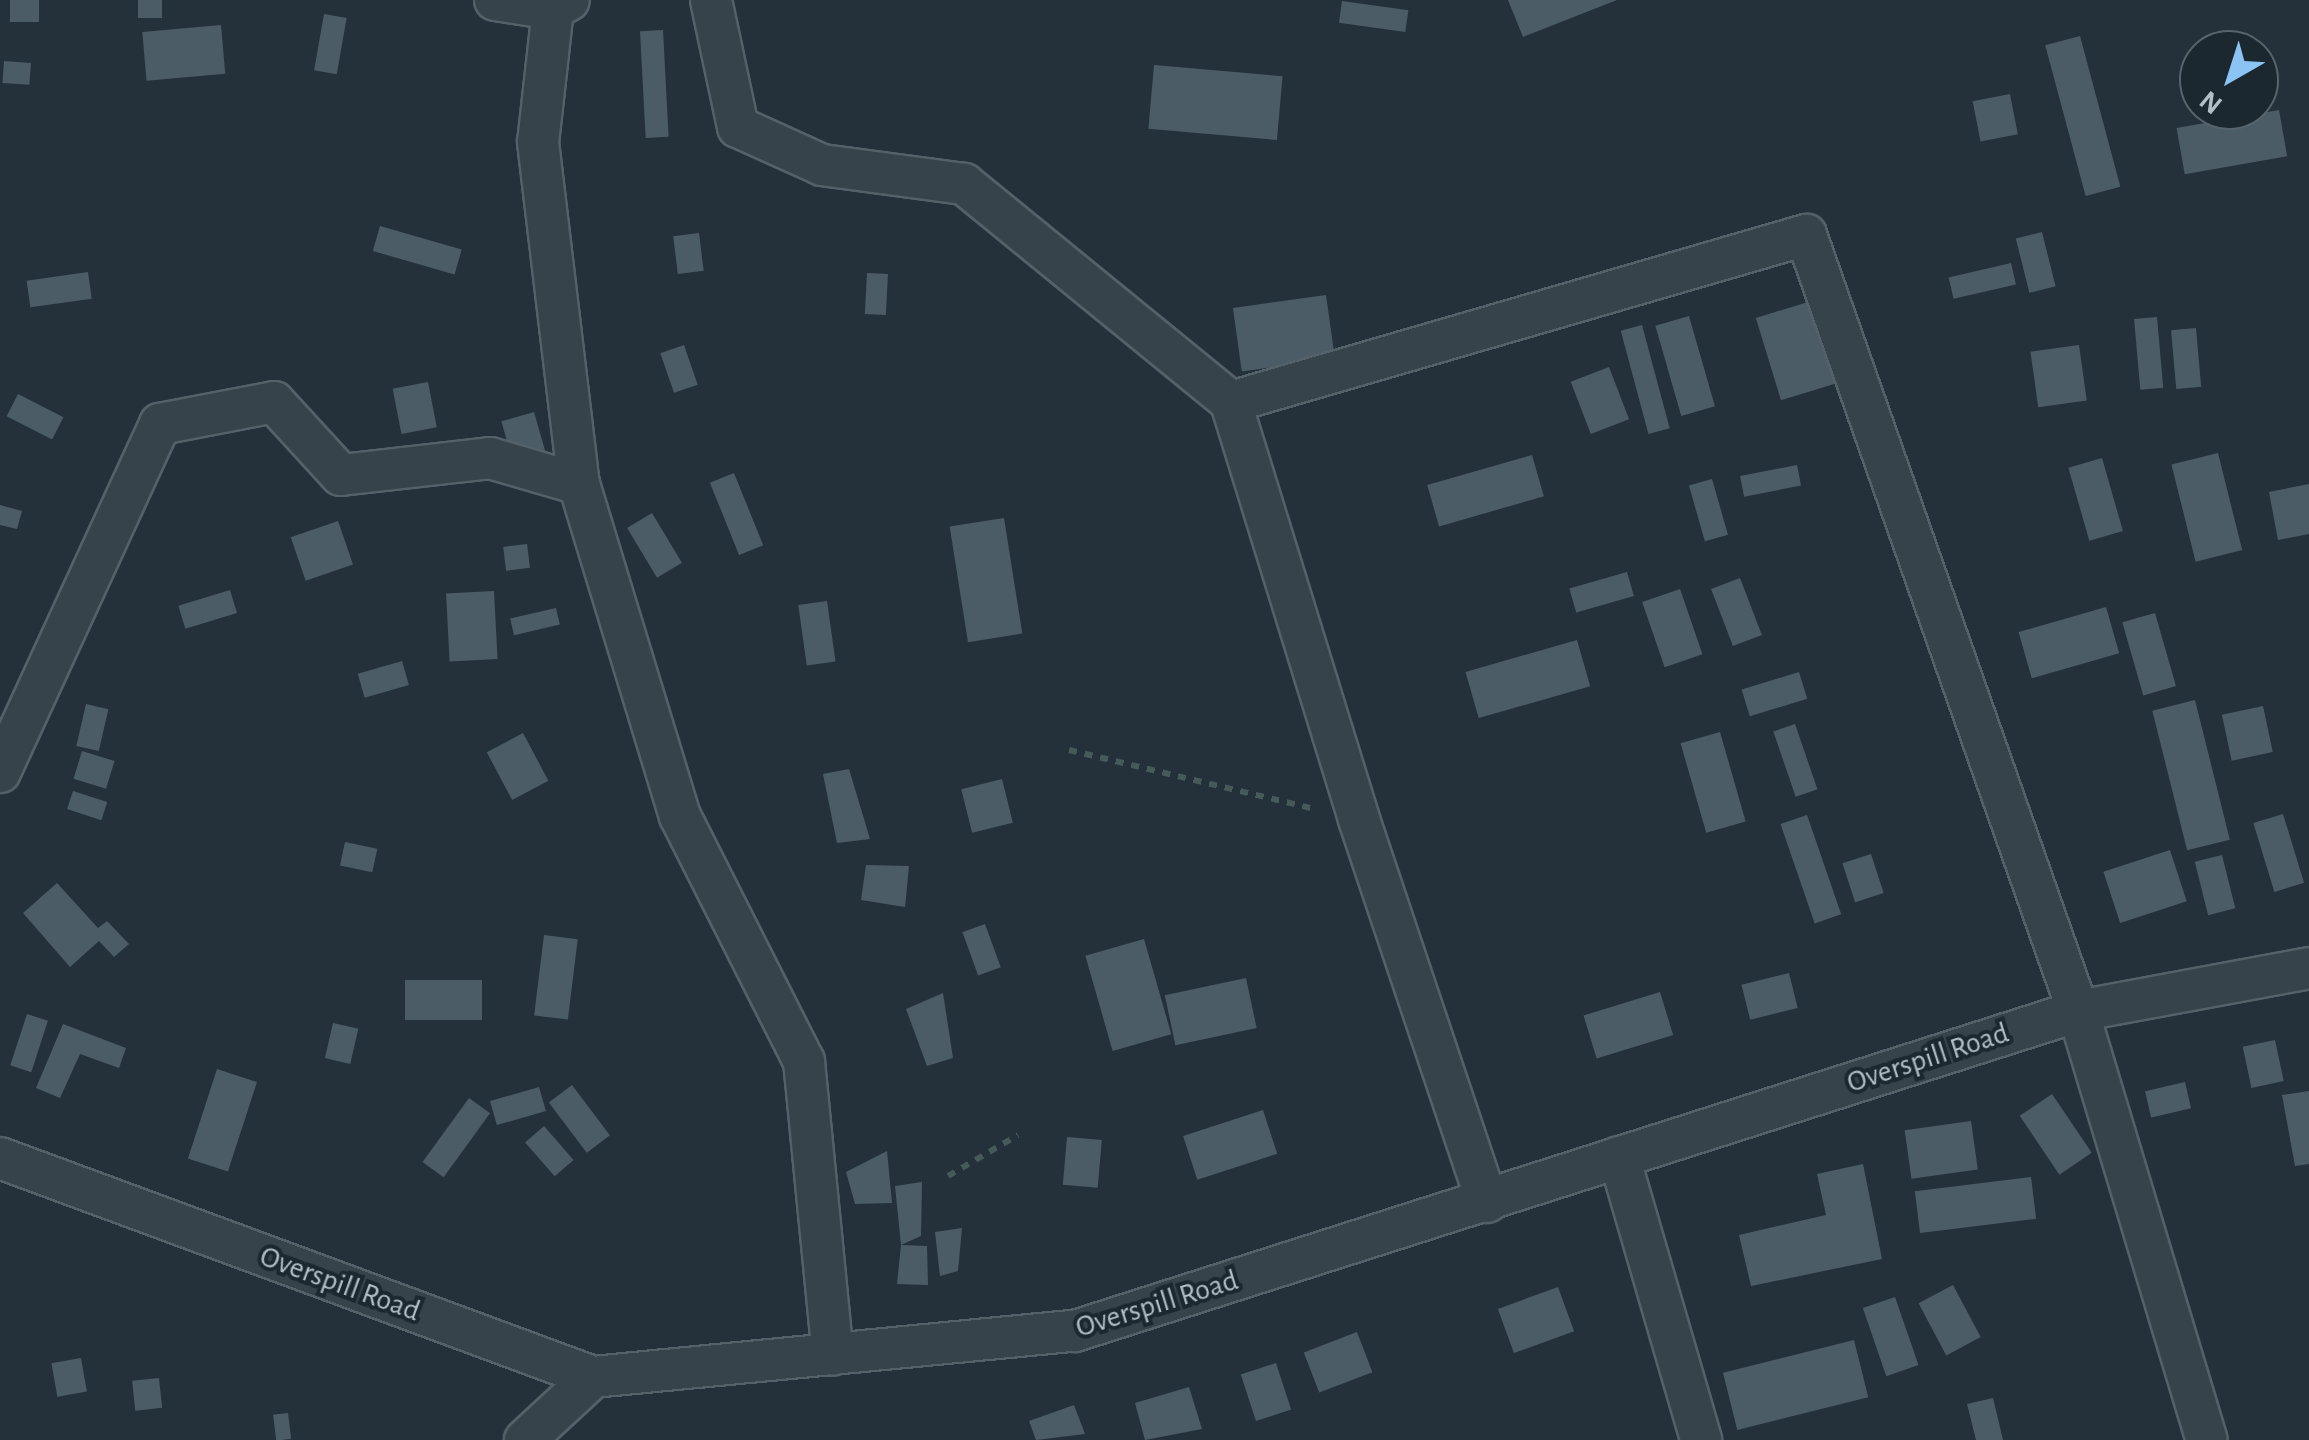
<!DOCTYPE html>
<html>
<head>
<meta charset="utf-8">
<style>
  body { margin:0 }
  #map { position:relative; width:2309px; height:1440px; overflow:hidden; background:#24313b; font-family:"Alegreya Sans",sans-serif }
  div>[style] { position:absolute }
  [style*='--x'] { left:calc(var(--x)*1px); top:calc(var(--y)*1px); width:calc(var(--w)*1px); rotate:calc(var(--a)*1deg) }
  .building>* { inset:0; background:#4c5c67; transform-origin:0 0 }
  .path>* { height:6px; margin-top:-3px; transform-origin:0; background:repeating-linear-gradient(90deg,#455a59 0 8px,transparent 0 16px) }
  .roads { filter:drop-shadow(2px 0 #556169) drop-shadow(-2px 0 #556169) drop-shadow(0 2px #556169) drop-shadow(0 -2px #556169) }
  .minor>* { height:40px; margin:-20px; padding:0 20px; transform-origin:20px; border-radius:20px; background:#37434b }
  span { translate:-50% -50%; white-space:nowrap; text-align:center; line-height:1.15; -webkit-text-stroke:8px #1c2830; paint-order:stroke }
  .street-label { font-size:30px; color:#b3bec7 }
  .north { position:absolute; left:2179px; top:30px; width:100px; height:100px; box-sizing:border-box; background:#1c2830; border:2px solid #58646c; border-radius:50%; rotate:219deg; font-size:28px; font-weight:700; line-height:40px; text-align:center; color:#b3bec7 }
  .north::after { content:''; display:block; margin:auto; width:35px; height:45px; background:#8bc4f4; clip-path:polygon(50% 0,100% 100%,50% 72%,0 100%) }
</style>
</head>
<body>
<div id="map">
  <div class="building">
    <i style="left:10px;top:0;width:29px;height:22px"></i>
    <i style="left:138px;top:0;width:24px;height:18px"></i>
    <i style="clip-path:polygon(1508px 0,1617px 0,1523px 37px)"></i>
    <i style="left:1342px;top:1px;width:67px;height:22px;rotate:8deg"></i>
    <i style="left:324px;top:14px;width:23px;height:57px;rotate:10deg"></i>
    <i style="left:221px;top:25px;width:49px;height:79px;rotate:85deg"></i>
    <i style="left:663px;top:30px;width:107px;height:23px;rotate:87deg"></i>
    <i style="left:2080px;top:36px;width:156px;height:36px;rotate:75deg"></i>
    <i style="left:4px;top:61px;width:27px;height:22px;rotate:4deg"></i>
    <i style="left:1154px;top:65px;width:129px;height:64px;rotate:5deg"></i>
    <i style="left:2010px;top:94px;width:41px;height:38px;rotate:79deg"></i>
    <i style="left:2279px;top:110px;width:47px;height:104px;rotate:80deg"></i>
    <i style="left:380px;top:226px;width:85px;height:26px;rotate:16deg"></i>
    <i style="left:2042px;top:232px;width:56px;height:27px;rotate:76deg"></i>
    <i style="left:699px;top:233px;width:38px;height:26px;rotate:83deg"></i>
    <i style="left:2011px;top:263px;width:22px;height:64px;rotate:77deg"></i>
    <i style="left:88px;top:272px;width:27px;height:62px;rotate:82deg"></i>
    <i style="left:867px;top:273px;width:21px;height:41px;rotate:3deg"></i>
    <i style="left:1326px;top:295px;width:64px;height:94px;rotate:82deg"></i>
    <i style="left:1818px;top:299px;width:86px;height:65px;rotate:73deg"></i>
    <i style="left:1689px;top:316px;width:94px;height:35px;rotate:74deg"></i>
    <i style="left:2157px;top:317px;width:71px;height:23px;rotate:85deg"></i>
    <i style="left:1642px;top:325px;width:107px;height:22px;rotate:75deg"></i>
    <i style="left:2196px;top:328px;width:59px;height:25px;rotate:85deg"></i>
    <i style="left:684px;top:345px;width:42px;height:25px;rotate:71deg"></i>
    <i style="left:2079px;top:345px;width:56px;height:49px;rotate:82deg"></i>
    <i style="left:1609px;top:367px;width:56px;height:41px;rotate:69deg"></i>
    <i style="left:428px;top:382px;width:46px;height:36px;rotate:79deg"></i>
    <i style="left:18px;top:394px;width:51px;height:25px;rotate:27deg"></i>
    <i style="left:534px;top:412px;width:47px;height:34px;rotate:74deg"></i>
    <i style="left:2218px;top:453px;width:100px;height:48px;rotate:76deg"></i>
    <i style="left:1532px;top:455px;width:43px;height:109px;rotate:74deg"></i>
    <i style="left:2102px;top:458px;width:76px;height:35px;rotate:74deg"></i>
    <i style="left:1797px;top:465px;width:21px;height:58px;rotate:79deg"></i>
    <i style="left:734px;top:473px;width:78px;height:26px;rotate:68deg"></i>
    <i style="left:1712px;top:479px;width:58px;height:24px;rotate:74deg"></i>
    <i style="clip-path:polygon(2309px 484px,2309px 534px,2278px 540px,2269px 492px)"></i>
    <i style="clip-path:polygon(0 505px,22px 511px,17px 529px,0 525px)"></i>
    <i style="left:652px;top:513px;width:58px;height:29px;rotate:59deg"></i>
    <i style="left:1004px;top:518px;width:117px;height:55px;rotate:81deg"></i>
    <i style="left:338px;top:521px;width:46px;height:50px;rotate:71deg"></i>
    <i style="left:527px;top:544px;width:24px;height:24px;rotate:83deg"></i>
    <i style="left:1627px;top:572px;width:25px;height:60px;rotate:74deg"></i>
    <i style="left:1740px;top:578px;width:61px;height:31px;rotate:69deg"></i>
    <i style="left:1680px;top:589px;width:69px;height:40px;rotate:71deg"></i>
    <i style="left:230px;top:590px;width:24px;height:54px;rotate:73deg"></i>
    <i style="left:494px;top:591px;width:68px;height:48px;rotate:87deg"></i>
    <i style="left:827px;top:601px;width:61px;height:29px;rotate:82deg"></i>
    <i style="left:2106px;top:607px;width:48px;height:91px;rotate:74deg"></i>
    <i style="left:556px;top:608px;width:17px;height:47px;rotate:77deg"></i>
    <i style="left:2155px;top:613px;width:76px;height:34px;rotate:74deg"></i>
    <i style="left:1577px;top:640px;width:48px;height:116px;rotate:74deg"></i>
    <i style="left:402px;top:661px;width:25px;height:46px;rotate:74deg"></i>
    <i style="left:1799px;top:672px;width:28px;height:60px;rotate:73deg"></i>
    <i style="left:2195px;top:700px;width:144px;height:44px;rotate:76deg"></i>
    <i style="left:86px;top:704px;width:23px;height:43px;rotate:13deg"></i>
    <i style="left:2263px;top:706px;width:47px;height:42px;rotate:78deg"></i>
    <i style="left:1795px;top:724px;width:69px;height:23px;rotate:71deg"></i>
    <i style="left:1720px;top:732px;width:93px;height:41px;rotate:74deg"></i>
    <i style="left:523px;top:733px;width:54px;height:41px;rotate:62deg"></i>
    <i style="left:82px;top:751px;width:34px;height:29px;rotate:17deg"></i>
    <i style="clip-path:polygon(849px 769px,870px 839px,837px 843px,823px 774px)"></i>
    <i style="left:1002px;top:779px;width:45px;height:42px;rotate:76deg"></i>
    <i style="left:73px;top:791px;width:36px;height:19px;rotate:18deg"></i>
    <i style="left:2283px;top:814px;width:72px;height:31px;rotate:73deg"></i>
    <i style="left:1807px;top:815px;width:105px;height:28px;rotate:71deg"></i>
    <i style="left:345px;top:842px;width:33px;height:24px;rotate:12deg"></i>
    <i style="left:2170px;top:850px;width:54px;height:70px;rotate:72deg"></i>
    <i style="left:1871px;top:854px;width:41px;height:30px;rotate:72deg"></i>
    <i style="left:2222px;top:855px;width:55px;height:28px;rotate:76deg"></i>
    <i style="clip-path:polygon(866px 865px,909px 866px,905px 907px,861px 900px)"></i>
    <i style="clip-path:polygon(57px 883px,98px 928px,107px 921px,129px 944px,114px 957px,99px 941px,70px 967px,23px 913px)"></i>
    <i style="left:985px;top:924px;width:46px;height:24px;rotate:70deg"></i>
    <i style="left:544px;top:935px;width:34px;height:81px;rotate:7deg"></i>
    <i style="left:1144px;top:939px;width:99px;height:61px;rotate:74deg"></i>
    <i style="left:1789px;top:973px;width:36px;height:49px;rotate:76deg"></i>
    <i style="left:1246px;top:978px;width:51px;height:83px;rotate:78deg"></i>
    <i style="left:405px;top:980px;width:77px;height:40px"></i>
    <i style="left:1660px;top:992px;width:45px;height:80px;rotate:73deg"></i>
    <i style="clip-path:polygon(943px 993px,953px 1058px,927px 1066px,906px 1009px)"></i>
    <i style="left:27px;top:1014px;width:22px;height:54px;rotate:18deg"></i>
    <i style="left:333px;top:1023px;width:26px;height:36px;rotate:13deg"></i>
    <i style="clip-path:polygon(63px 1024px,126px 1048px,119px 1068px,80px 1054px,60px 1098px,36px 1088px)"></i>
    <i style="left:2275px;top:1040px;width:42px;height:33px;rotate:78deg"></i>
    <i style="left:217px;top:1069px;width:42px;height:94px;rotate:18deg"></i>
    <i style="left:2185px;top:1082px;width:27px;height:41px;rotate:77deg"></i>
    <i style="left:572px;top:1085px;width:63px;height:29px;rotate:53deg"></i>
    <i style="left:539px;top:1087px;width:25px;height:51px;rotate:74deg"></i>
    <i style="clip-path:polygon(2309px 1091px,2309px 1164px,2295px 1166px,2282px 1095px)"></i>
    <i style="left:2052px;top:1094px;width:71px;height:39px;rotate:56deg"></i>
    <i style="left:469px;top:1098px;width:26px;height:79px;rotate:36deg"></i>
    <i style="left:1263px;top:1110px;width:46px;height:84px;rotate:72deg"></i>
    <i style="left:1971px;top:1121px;width:49px;height:67px;rotate:82deg"></i>
    <i style="left:544px;top:1126px;width:45px;height:25px;rotate:49deg"></i>
    <i style="left:1067px;top:1137px;width:35px;height:48px;rotate:5deg"></i>
    <i style="clip-path:polygon(887px 1151px,892px 1203px,855px 1204px,846px 1172px)"></i>
    <i style="clip-path:polygon(1863px 1164px,1882px 1259px,1751px 1286px,1739px 1235px,1826px 1215px,1817px 1174px)"></i>
    <i style="left:2031px;top:1177px;width:42px;height:117px;rotate:83deg"></i>
    <i style="clip-path:polygon(922px 1182px,921px 1236px,901px 1245px,895px 1186px)"></i>
    <i style="clip-path:polygon(962px 1228px,958px 1271px,940px 1276px,935px 1232px)"></i>
    <i style="clip-path:polygon(901px 1245px,927px 1246px,928px 1285px,897px 1284px)"></i>
    <i style="left:1953px;top:1285px;width:59px;height:39px;rotate:62deg"></i>
    <i style="left:1558px;top:1287px;width:47px;height:64px;rotate:70deg"></i>
    <i style="left:1895px;top:1297px;width:72px;height:34px;rotate:71deg"></i>
    <i style="left:1357px;top:1332px;width:43px;height:57px;rotate:69deg"></i>
    <i style="left:1854px;top:1340px;width:59px;height:135px;rotate:76deg"></i>
    <i style="left:81px;top:1358px;width:34px;height:30px;rotate:80deg"></i>
    <i style="left:1276px;top:1363px;width:49px;height:37px;rotate:72deg"></i>
    <i style="left:159px;top:1378px;width:30px;height:27px;rotate:84deg"></i>
    <i style="clip-path:polygon(1189px 1387px,1202px 1429px,1145px 1440px,1135px 1403px)"></i>
    <i style="clip-path:polygon(1993px 1398px,2003px 1440px,1976px 1440px,1967px 1404px)"></i>
    <i style="clip-path:polygon(1074px 1405px,1085px 1434px,1036px 1440px,1029px 1421px)"></i>
    <i style="left:288px;top:1413px;width:26px;height:15px;rotate:83deg"></i>
  </div>
  <div class="path">
    <i style="--x:1069;--y:750;--w:252;--a:13.5"></i>
    <i style="--x:948;--y:1176;--w:81;--a:-30.4"></i>
  </div>
  <div class="roads">
    <div class="minor">
      <i style="--x:495;--y:0;--w:59;--a:8.8"></i>
      <i style="--x:553;--y:9;--w:18;--a:-29"></i>
      <i style="--x:711;--y:0;--w:130;--a:78"></i>
      <i style="--x:738;--y:127;--w:92;--a:24.3"></i>
      <i style="--x:822;--y:165;--w:143;--a:7.6"></i>
      <i style="--x:964;--y:184;--w:345;--a:39.2"></i>
      <i style="--x:553;--y:9;--w:134;--a:96.4"></i>
      <i style="--x:538;--y:142;--w:344;--a:83.2"></i>
      <i style="--x:579;--y:484;--w:347;--a:73.1"></i>
      <i style="--x:680;--y:816;--w:275;--a:63.2"></i>
      <i style="--x:804;--y:1061;--w:295;--a:84.4"></i>
      <i style="--x:0;--y:772;--w:383;--a:-65.3"></i>
      <i style="--x:160;--y:424;--w:116;--a:-10.9"></i>
      <i style="--x:274;--y:402;--w:99;--a:47.5"></i>
      <i style="--x:341;--y:475;--w:150;--a:-6.5"></i>
      <i style="--x:490;--y:458;--w:93;--a:16.3"></i>
      <i style="--x:1619;--y:1157;--w:295;--a:73.8"></i>
      <i style="--x:0;--y:1158;--w:632;--a:20.27"></i>
      <i style="--x:593;--y:1377;--w:484;--a:-5.5"></i>
      <i style="--x:1075;--y:1331;--w:1053;--a:-17.69"></i>
      <i style="--x:2078;--y:1011;--w:235;--a:-10.5"></i>
      <i style="--x:1487;--y:1202;--w:404;--a:-108.5"></i>
      <i style="--x:1359;--y:819;--w:436;--a:-107.1"></i>
      <i style="--x:1231;--y:402;--w:599;--a:-16.2"></i>
      <i style="--x:1806;--y:235;--w:822;--a:70.68"></i>
      <i style="--x:2078;--y:1011;--w:448;--a:73.3"></i>
      <i style="--x:525;--y:1440;--w:93;--a:-42.8"></i>
    </div>
  </div>
  <div class="street-label">
    <span style="left:1928px;top:1058px;rotate:-18deg">Overspill Road</span>
    <span style="left:340px;top:1284px;rotate:20deg">Overspill Road</span>
    <span style="left:1157px;top:1304px;rotate:-17deg">Overspill Road</span>
  </div>
  <div class="north">N</div>
</div>
</body>
</html>
